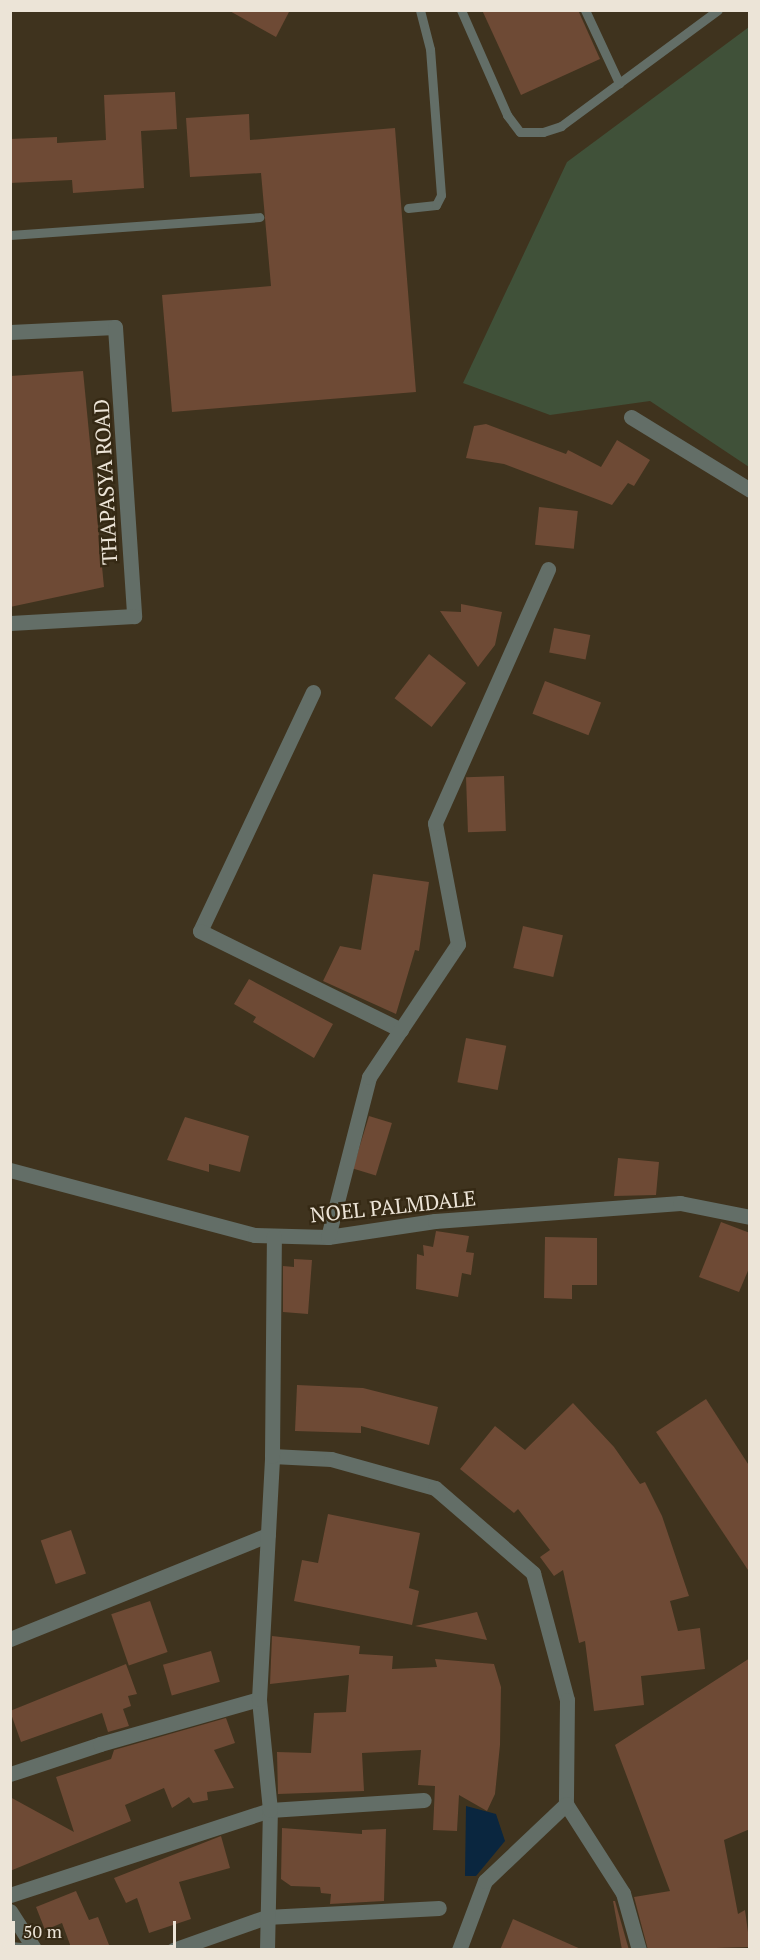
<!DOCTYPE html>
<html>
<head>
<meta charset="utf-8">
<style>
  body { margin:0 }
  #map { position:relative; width:760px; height:1960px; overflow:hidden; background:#3f331e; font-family:"PT Serif",serif }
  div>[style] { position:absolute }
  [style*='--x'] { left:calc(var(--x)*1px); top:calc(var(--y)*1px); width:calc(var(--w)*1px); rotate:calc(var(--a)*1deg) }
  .green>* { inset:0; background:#405139 }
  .water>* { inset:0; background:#0a263f }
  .building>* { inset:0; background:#6e4a35; transform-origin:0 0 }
  .service>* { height:9px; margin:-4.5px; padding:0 4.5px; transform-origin:4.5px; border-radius:4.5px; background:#636e67 }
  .minor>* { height:15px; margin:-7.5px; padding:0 7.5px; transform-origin:7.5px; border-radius:7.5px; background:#636e67 }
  span { translate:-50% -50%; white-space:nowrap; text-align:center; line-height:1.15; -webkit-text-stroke:5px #352914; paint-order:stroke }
  .street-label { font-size:21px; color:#ece4d7 }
  .frame { position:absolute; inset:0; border:12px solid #ece4d7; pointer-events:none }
  .scale { position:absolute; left:12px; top:1921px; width:164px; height:27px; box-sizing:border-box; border:3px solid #ece4d7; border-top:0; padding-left:8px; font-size:18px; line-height:21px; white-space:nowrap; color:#ece4d7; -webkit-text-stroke:4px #352914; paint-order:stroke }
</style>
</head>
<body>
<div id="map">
  <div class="green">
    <i style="clip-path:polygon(749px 27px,749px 467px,650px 401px,550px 415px,463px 383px,567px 162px)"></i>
  </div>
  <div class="water">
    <i style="clip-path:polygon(466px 1806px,496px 1814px,505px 1841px,476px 1876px,465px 1876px)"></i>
  </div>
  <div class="building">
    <i style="clip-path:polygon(228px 10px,290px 10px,276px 37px)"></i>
    <i style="clip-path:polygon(482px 10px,578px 10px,600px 59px,521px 95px)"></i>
    <i style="clip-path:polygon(175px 92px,177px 129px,141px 131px,144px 188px,73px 193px,72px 180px,10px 183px,10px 139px,57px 137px,57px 143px,106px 140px,104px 95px)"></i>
    <i style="clip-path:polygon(249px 114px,250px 140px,395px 128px,416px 392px,172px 412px,162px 295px,271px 286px,261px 173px,190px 177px,186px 118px)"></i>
    <i style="clip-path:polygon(83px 371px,104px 587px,10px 607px,10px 376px)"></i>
    <i style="clip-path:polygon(486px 424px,566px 454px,568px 450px,601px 467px,617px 440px,650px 460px,634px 486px,628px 483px,612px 505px,504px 464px,466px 458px,474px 426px)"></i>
    <i style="left:539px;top:507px;width:39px;height:38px;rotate:6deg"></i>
    <i style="clip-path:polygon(461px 604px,502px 612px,495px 645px,478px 667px,440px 611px,461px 612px)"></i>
    <i style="left:554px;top:628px;width:37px;height:25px;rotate:11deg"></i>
    <i style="left:429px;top:654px;width:47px;height:56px;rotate:38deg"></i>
    <i style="left:545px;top:681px;width:60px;height:35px;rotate:21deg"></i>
    <i style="left:504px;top:776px;width:55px;height:38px;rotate:88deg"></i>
    <i style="clip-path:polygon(373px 874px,429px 882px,419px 951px,415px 950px,396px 1014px,323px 981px,340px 946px,361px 950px)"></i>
    <i style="left:523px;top:926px;width:41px;height:43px;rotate:13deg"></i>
    <i style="clip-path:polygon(249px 979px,333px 1024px,314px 1058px,253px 1022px,256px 1017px,234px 1004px)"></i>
    <i style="left:466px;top:1038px;width:41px;height:45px;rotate:11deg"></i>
    <i style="left:369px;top:1116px;width:24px;height:55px;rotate:17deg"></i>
    <i style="clip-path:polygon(185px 1117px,249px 1136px,240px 1172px,209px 1164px,209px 1172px,167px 1160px)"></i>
    <i style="clip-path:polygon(618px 1158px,659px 1162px,656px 1195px,614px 1196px)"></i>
    <i style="clip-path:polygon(721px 1222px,750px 1233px,750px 1266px,739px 1292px,699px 1277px)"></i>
    <i style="clip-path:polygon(436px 1231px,469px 1236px,466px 1252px,474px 1253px,471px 1275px,462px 1273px,458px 1297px,416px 1289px,417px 1254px,424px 1256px,423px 1245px,433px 1247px)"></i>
    <i style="clip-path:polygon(545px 1237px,597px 1238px,597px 1285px,572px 1285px,572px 1299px,544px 1298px)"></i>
    <i style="clip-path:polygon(294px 1259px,312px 1260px,308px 1314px,283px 1312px,283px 1266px,294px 1267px)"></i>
    <i style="clip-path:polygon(297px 1385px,363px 1388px,438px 1407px,429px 1445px,361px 1426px,361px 1433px,295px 1431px)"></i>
    <i style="clip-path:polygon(706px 1399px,750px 1467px,750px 1573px,656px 1432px)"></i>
    <i style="clip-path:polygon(573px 1403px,614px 1447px,640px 1484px,645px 1482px,662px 1516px,689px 1596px,670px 1601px,678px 1631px,700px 1628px,705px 1669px,641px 1676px,644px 1705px,594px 1711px,585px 1641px,579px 1643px,563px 1570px,554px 1576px,540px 1557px,550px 1550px,518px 1509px,514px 1513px,460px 1469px,495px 1426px,525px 1450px)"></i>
    <i style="clip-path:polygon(328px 1514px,420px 1533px,409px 1588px,419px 1591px,412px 1625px,294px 1601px,302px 1560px,318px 1563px)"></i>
    <i style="left:71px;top:1530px;width:46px;height:32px;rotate:71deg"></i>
    <i style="left:150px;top:1601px;width:54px;height:41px;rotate:71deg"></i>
    <i style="clip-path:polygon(477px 1612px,487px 1640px,415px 1626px)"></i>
    <i style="clip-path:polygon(272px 1636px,360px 1646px,359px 1654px,393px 1656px,392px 1669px,437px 1667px,435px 1659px,494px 1664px,501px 1687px,500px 1745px,495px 1794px,487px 1811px,459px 1795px,457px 1831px,433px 1830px,435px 1786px,418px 1785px,421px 1750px,362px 1753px,364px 1791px,278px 1794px,277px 1752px,311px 1753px,314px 1713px,346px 1712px,349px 1675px,270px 1684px)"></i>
    <i style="left:211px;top:1651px;width:32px;height:50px;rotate:74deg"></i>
    <i style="clip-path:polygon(750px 1658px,750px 1829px,724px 1840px,738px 1914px,745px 1910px,750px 1947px,648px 1950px,634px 1897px,670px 1891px,615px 1745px)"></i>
    <i style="clip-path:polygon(126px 1664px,137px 1694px,128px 1696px,131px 1706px,123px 1709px,129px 1726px,108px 1732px,102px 1713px,21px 1742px,10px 1711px)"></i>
    <i style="clip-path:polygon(226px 1718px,235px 1743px,214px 1750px,234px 1788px,207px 1792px,208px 1800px,193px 1803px,189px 1797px,172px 1808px,164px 1788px,125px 1805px,131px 1821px,10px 1871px,10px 1797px,74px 1832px,56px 1777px,111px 1759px,114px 1750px)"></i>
    <i style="clip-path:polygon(282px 1828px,362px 1834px,362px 1830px,386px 1829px,384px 1901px,330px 1904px,331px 1894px,321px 1893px,320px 1887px,291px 1886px,281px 1879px)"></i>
    <i style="clip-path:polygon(221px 1836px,230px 1868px,179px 1882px,191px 1919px,149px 1933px,137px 1898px,126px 1903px,114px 1878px)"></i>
    <i style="clip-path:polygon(76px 1891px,89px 1920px,98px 1917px,111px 1950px,72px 1950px,62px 1923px,45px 1930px,36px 1907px)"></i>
    <i style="clip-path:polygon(613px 1901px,615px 1901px,629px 1950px,622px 1950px)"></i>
    <i style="clip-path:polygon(513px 1919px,583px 1950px,500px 1950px)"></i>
  </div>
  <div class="service">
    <i style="--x:461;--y:10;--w:115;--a:66.3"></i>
    <i style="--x:507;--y:115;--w:21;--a:53"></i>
    <i style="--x:520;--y:132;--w:23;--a:0"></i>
    <i style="--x:543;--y:132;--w:19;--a:-18"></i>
    <i style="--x:561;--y:126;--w:195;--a:-36.5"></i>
    <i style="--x:585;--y:10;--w:81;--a:65"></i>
    <i style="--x:408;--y:208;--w:28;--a:-6"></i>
    <i style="--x:436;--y:205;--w:11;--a:-63"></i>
    <i style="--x:441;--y:195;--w:146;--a:-94.3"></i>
    <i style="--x:430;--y:49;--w:40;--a:-104.4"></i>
    <i style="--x:10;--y:235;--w:250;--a:-4.1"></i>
  </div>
  <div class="minor">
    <i style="--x:10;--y:332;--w:105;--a:-2.7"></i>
    <i style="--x:115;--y:327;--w:290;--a:86.2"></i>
    <i style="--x:134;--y:616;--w:124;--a:176.8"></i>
    <i style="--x:631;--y:417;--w:140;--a:31.5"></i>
    <i style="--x:313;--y:692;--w:264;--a:115.3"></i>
    <i style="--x:200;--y:931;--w:224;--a:26.2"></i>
    <i style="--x:10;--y:1170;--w:253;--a:14.9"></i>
    <i style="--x:255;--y:1235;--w:73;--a:1.6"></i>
    <i style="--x:328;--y:1237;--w:108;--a:-8.5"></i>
    <i style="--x:435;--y:1221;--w:246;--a:-4.2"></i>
    <i style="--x:680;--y:1203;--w:71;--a:11.3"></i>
    <i style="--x:328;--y:1237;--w:165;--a:-75.6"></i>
    <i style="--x:369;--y:1077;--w:160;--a:-56.2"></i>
    <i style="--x:458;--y:944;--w:123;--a:-100.8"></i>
    <i style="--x:435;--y:823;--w:278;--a:-66"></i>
    <i style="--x:272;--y:1456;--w:59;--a:2.9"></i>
    <i style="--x:331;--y:1459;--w:108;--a:15.6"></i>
    <i style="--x:435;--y:1488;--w:130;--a:40.9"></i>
    <i style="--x:533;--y:1573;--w:131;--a:75"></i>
    <i style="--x:567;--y:1700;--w:104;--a:90.6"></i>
    <i style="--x:566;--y:1804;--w:106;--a:57.4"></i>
    <i style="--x:623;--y:1893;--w:59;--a:74.3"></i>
    <i style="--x:10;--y:1639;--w:278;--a:-22"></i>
    <i style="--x:10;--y:1774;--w:95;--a:-18.4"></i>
    <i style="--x:100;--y:1744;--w:165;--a:-15.8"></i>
    <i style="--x:10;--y:1895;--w:274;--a:-18.1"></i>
    <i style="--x:270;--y:1810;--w:154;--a:-3.7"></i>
    <i style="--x:10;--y:1911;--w:46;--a:57.3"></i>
    <i style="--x:10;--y:1949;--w:11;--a:5"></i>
    <i style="--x:173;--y:1950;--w:99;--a:-19.5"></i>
    <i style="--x:266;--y:1917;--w:173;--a:-3"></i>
    <i style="--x:267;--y:1950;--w:140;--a:-88.8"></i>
    <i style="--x:270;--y:1810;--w:112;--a:-95.7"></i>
    <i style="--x:259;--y:1699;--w:243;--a:-86.9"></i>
    <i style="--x:272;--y:1456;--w:220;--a:-89.5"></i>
    <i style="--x:459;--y:1950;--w:74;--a:-69.4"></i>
    <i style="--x:485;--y:1881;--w:112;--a:-43.5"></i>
  </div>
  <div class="street-label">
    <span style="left:105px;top:482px;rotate:-93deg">THAPASYA ROAD</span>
    <span style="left:393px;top:1206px;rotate:-6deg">NOEL PALMDALE</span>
  </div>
  <div class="frame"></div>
  <div class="scale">50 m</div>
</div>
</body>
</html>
